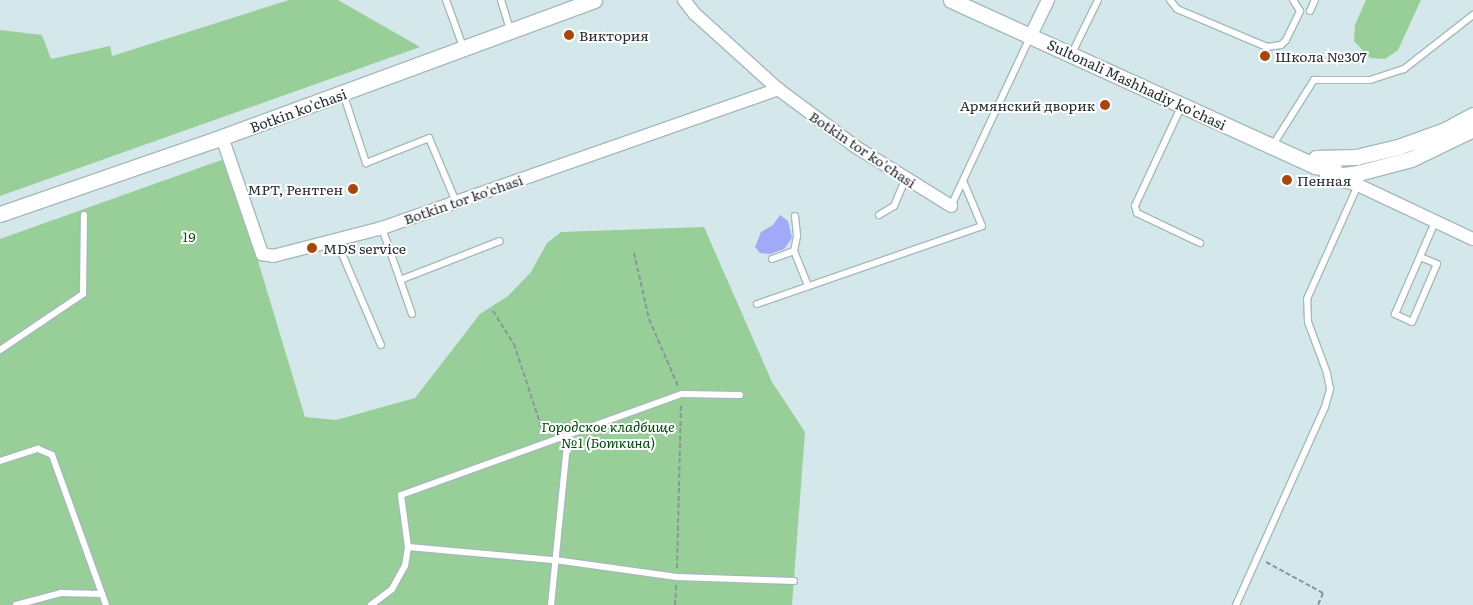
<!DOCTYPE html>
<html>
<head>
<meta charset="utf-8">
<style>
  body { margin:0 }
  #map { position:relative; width:1473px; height:605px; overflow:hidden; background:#d4e7eb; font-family:Literata,serif }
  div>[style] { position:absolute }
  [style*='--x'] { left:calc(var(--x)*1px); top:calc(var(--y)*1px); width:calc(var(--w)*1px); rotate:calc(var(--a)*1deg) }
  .green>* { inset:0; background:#98ce98 }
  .water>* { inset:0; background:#a1aaf6 }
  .path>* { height:2px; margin-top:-1px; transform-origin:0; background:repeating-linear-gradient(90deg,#89979a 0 5px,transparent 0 7.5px) }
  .roads { filter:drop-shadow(1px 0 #a6b9bc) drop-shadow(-1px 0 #a6b9bc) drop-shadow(0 1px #a6b9bc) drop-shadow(0 -1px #a6b9bc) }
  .service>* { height:6px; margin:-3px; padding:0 3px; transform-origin:3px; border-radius:3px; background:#fff }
  .minor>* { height:12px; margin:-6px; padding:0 6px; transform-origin:6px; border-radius:6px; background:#fff }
  .tertiary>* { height:15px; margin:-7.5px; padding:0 7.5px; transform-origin:7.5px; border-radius:7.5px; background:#fff }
  .dots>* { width:14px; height:14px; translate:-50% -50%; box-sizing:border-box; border:2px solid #fff; border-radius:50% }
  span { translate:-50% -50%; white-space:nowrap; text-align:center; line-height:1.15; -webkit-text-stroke:4px #fff; paint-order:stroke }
  .poi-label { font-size:14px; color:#252d2e }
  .left { translate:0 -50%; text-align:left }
  .right { translate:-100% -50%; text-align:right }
  .street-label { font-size:14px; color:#252d2e }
  .park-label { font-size:14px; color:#014a0e; font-style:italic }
</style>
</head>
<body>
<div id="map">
  <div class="green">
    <i style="clip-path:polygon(289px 0,338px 0,420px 47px,0 196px,0 30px,42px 35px,51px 59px,110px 46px,112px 56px)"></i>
    <i style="clip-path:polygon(1366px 0,1421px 0,1398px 50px,1385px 59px,1370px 58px,1354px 41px,1355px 25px)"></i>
    <i style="clip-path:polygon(227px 158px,305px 417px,336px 420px,415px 398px,480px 314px,508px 296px,531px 272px,547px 243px,561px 232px,704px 227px,772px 382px,805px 432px,792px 605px,0 605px,0 239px)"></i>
  </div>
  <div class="water">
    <i style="clip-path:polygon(780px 215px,788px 221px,792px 238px,784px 249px,770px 254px,760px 253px,755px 247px,761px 232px,773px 225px)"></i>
  </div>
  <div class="path">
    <i style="--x:634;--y:253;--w:68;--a:77.2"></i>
    <i style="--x:649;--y:319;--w:73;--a:66.6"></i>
    <i style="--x:493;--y:311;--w:39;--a:58"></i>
    <i style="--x:514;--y:344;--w:96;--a:71.8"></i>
    <i style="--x:1266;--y:562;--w:65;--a:28.5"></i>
    <i style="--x:1323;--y:593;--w:13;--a:113"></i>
    <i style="--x:677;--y:568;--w:163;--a:-88.6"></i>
    <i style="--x:675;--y:605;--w:20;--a:-87"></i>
  </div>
  <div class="roads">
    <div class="service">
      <i style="--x:446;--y:0;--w:50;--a:70.1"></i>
      <i style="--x:501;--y:0;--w:31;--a:73"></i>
      <i style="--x:1170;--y:0;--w:11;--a:52"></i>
      <i style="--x:1177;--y:9;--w:98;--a:22.9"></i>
      <i style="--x:1267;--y:47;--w:14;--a:-8"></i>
      <i style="--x:1281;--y:45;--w:7;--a:-45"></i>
      <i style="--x:1286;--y:40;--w:32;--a:-64"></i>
      <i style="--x:1300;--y:11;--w:13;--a:-122"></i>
      <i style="--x:1310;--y:11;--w:12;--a:-66"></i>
      <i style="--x:1075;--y:47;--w:52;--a:-63.9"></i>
      <i style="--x:343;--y:93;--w:74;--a:71.8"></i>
      <i style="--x:366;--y:163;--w:68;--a:-21.6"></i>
      <i style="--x:429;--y:138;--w:69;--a:67.1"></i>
      <i style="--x:1182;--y:105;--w:111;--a:115"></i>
      <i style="--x:1135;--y:206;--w:7;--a:74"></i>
      <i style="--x:1137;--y:213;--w:70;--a:25.5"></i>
      <i style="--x:1276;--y:140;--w:71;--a:-57.7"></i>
      <i style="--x:1314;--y:80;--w:56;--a:0"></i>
      <i style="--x:1370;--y:80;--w:36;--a:-18"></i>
      <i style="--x:1404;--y:69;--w:88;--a:-38"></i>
      <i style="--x:951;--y:206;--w:189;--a:-64.9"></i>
      <i style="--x:879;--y:215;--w:17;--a:-31"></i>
      <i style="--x:894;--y:206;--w:30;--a:-67"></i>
      <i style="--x:795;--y:216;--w:20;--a:84"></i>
      <i style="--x:797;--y:236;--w:15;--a:101"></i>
      <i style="--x:794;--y:251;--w:38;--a:68"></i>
      <i style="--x:382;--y:228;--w:91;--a:70.8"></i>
      <i style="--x:337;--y:242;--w:112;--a:66.9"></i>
      <i style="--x:1420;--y:257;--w:18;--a:22"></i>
      <i style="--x:1437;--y:264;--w:63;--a:113.3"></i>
      <i style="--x:1412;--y:322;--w:19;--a:-155"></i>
      <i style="--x:1395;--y:314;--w:100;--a:-66.5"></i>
      <i style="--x:772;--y:259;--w:23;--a:-20"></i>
      <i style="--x:400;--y:280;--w:107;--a:-21.3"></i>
      <i style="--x:757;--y:304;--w:238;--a:-19.1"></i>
      <i style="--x:982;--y:226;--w:47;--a:-112.7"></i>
      <i style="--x:0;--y:350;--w:100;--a:-34"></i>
      <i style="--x:83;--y:294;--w:79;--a:-89.3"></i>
      <i style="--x:0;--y:461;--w:40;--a:-18"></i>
      <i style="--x:38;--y:449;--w:15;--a:23"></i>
      <i style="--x:52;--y:455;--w:159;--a:70.2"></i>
      <i style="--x:408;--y:547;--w:148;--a:5.1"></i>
      <i style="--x:555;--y:560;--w:123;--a:7.9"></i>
      <i style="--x:677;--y:577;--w:117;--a:2"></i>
      <i style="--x:16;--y:605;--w:47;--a:-14.9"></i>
      <i style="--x:61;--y:593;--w:41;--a:1.4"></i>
      <i style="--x:371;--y:605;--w:26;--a:-37"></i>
      <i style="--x:392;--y:589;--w:26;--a:-61"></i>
      <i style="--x:405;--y:566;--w:19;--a:-81"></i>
      <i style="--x:408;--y:547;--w:52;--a:-97.7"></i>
      <i style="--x:401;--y:495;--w:299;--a:-19.8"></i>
      <i style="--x:682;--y:394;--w:58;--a:1"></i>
      <i style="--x:551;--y:605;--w:172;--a:-84.3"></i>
      <i style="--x:1236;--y:605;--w:217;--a:-65.8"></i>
      <i style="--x:1325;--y:407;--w:19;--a:-74"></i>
      <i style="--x:1330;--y:389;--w:16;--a:-101"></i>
      <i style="--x:1327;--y:373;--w:54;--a:-110.4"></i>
      <i style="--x:1308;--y:322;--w:23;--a:-92"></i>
      <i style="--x:1307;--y:299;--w:125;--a:-65.9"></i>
    </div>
    <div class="minor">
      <i style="--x:684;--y:0;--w:18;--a:52"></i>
      <i style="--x:695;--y:14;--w:112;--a:42.1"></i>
      <i style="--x:778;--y:89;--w:97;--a:36.6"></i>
      <i style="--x:856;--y:147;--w:112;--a:31.8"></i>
      <i style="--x:1031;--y:35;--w:39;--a:-64"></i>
      <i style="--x:222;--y:137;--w:124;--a:71.1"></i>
      <i style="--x:262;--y:254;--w:11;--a:10"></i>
      <i style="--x:273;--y:256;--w:113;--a:-14.4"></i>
      <i style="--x:382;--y:228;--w:420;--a:-19.3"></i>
      <i style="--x:1332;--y:178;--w:27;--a:15"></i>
      <i style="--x:1358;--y:185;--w:127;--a:25.2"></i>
    </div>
    <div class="tertiary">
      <i style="--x:951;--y:0;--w:400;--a:24.5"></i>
      <i style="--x:1315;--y:166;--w:19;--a:9"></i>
      <i style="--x:1334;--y:169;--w:11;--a:131"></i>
      <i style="--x:1316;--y:158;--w:40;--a:-1.4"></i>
      <i style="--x:1356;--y:157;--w:43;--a:-13.4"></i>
      <i style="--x:1398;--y:147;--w:50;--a:-19.9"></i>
      <i style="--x:1445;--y:130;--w:32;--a:-28"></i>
      <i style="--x:1327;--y:177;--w:31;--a:-7"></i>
      <i style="--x:1358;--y:173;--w:55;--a:-14.8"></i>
      <i style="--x:1411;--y:159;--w:69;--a:-25.8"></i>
      <i style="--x:0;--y:214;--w:226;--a:-19.1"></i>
      <i style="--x:214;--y:140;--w:405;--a:-20.2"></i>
    </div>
  </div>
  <div class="dots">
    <i style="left:569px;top:35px;background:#a8460c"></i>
    <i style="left:1265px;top:56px;background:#a8460c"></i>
    <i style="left:1105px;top:105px;background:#a8460c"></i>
    <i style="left:1287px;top:180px;background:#a8460c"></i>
    <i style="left:353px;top:189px;background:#a8460c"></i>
    <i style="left:312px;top:248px;background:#a8460c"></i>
  </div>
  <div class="poi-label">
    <span class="left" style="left:579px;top:35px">Виктория</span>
    <span class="left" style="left:1275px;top:56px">Школа №307</span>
    <span class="right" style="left:1095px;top:105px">Армянский дворик</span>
    <span class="left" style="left:1297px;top:180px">Пенная</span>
    <span class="right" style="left:343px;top:189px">МРТ, Рентген</span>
    <span class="left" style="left:323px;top:248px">MDS service</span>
  </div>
  <div class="street-label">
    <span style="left:1137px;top:84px;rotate:25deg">Sultonali Mashhadiy ko'chasi</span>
    <span style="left:298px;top:110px;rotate:-20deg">Botkin ko'chasi</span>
    <span style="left:863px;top:149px;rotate:34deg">Botkin tor ko'chasi</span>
    <span style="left:463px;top:199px;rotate:-19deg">Botkin tor ko'chasi</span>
  </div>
  <div class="park-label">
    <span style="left:189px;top:236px">19</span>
    <span style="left:608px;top:434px">Городское кладбище<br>№1 (Боткина)</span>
  </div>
</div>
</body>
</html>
